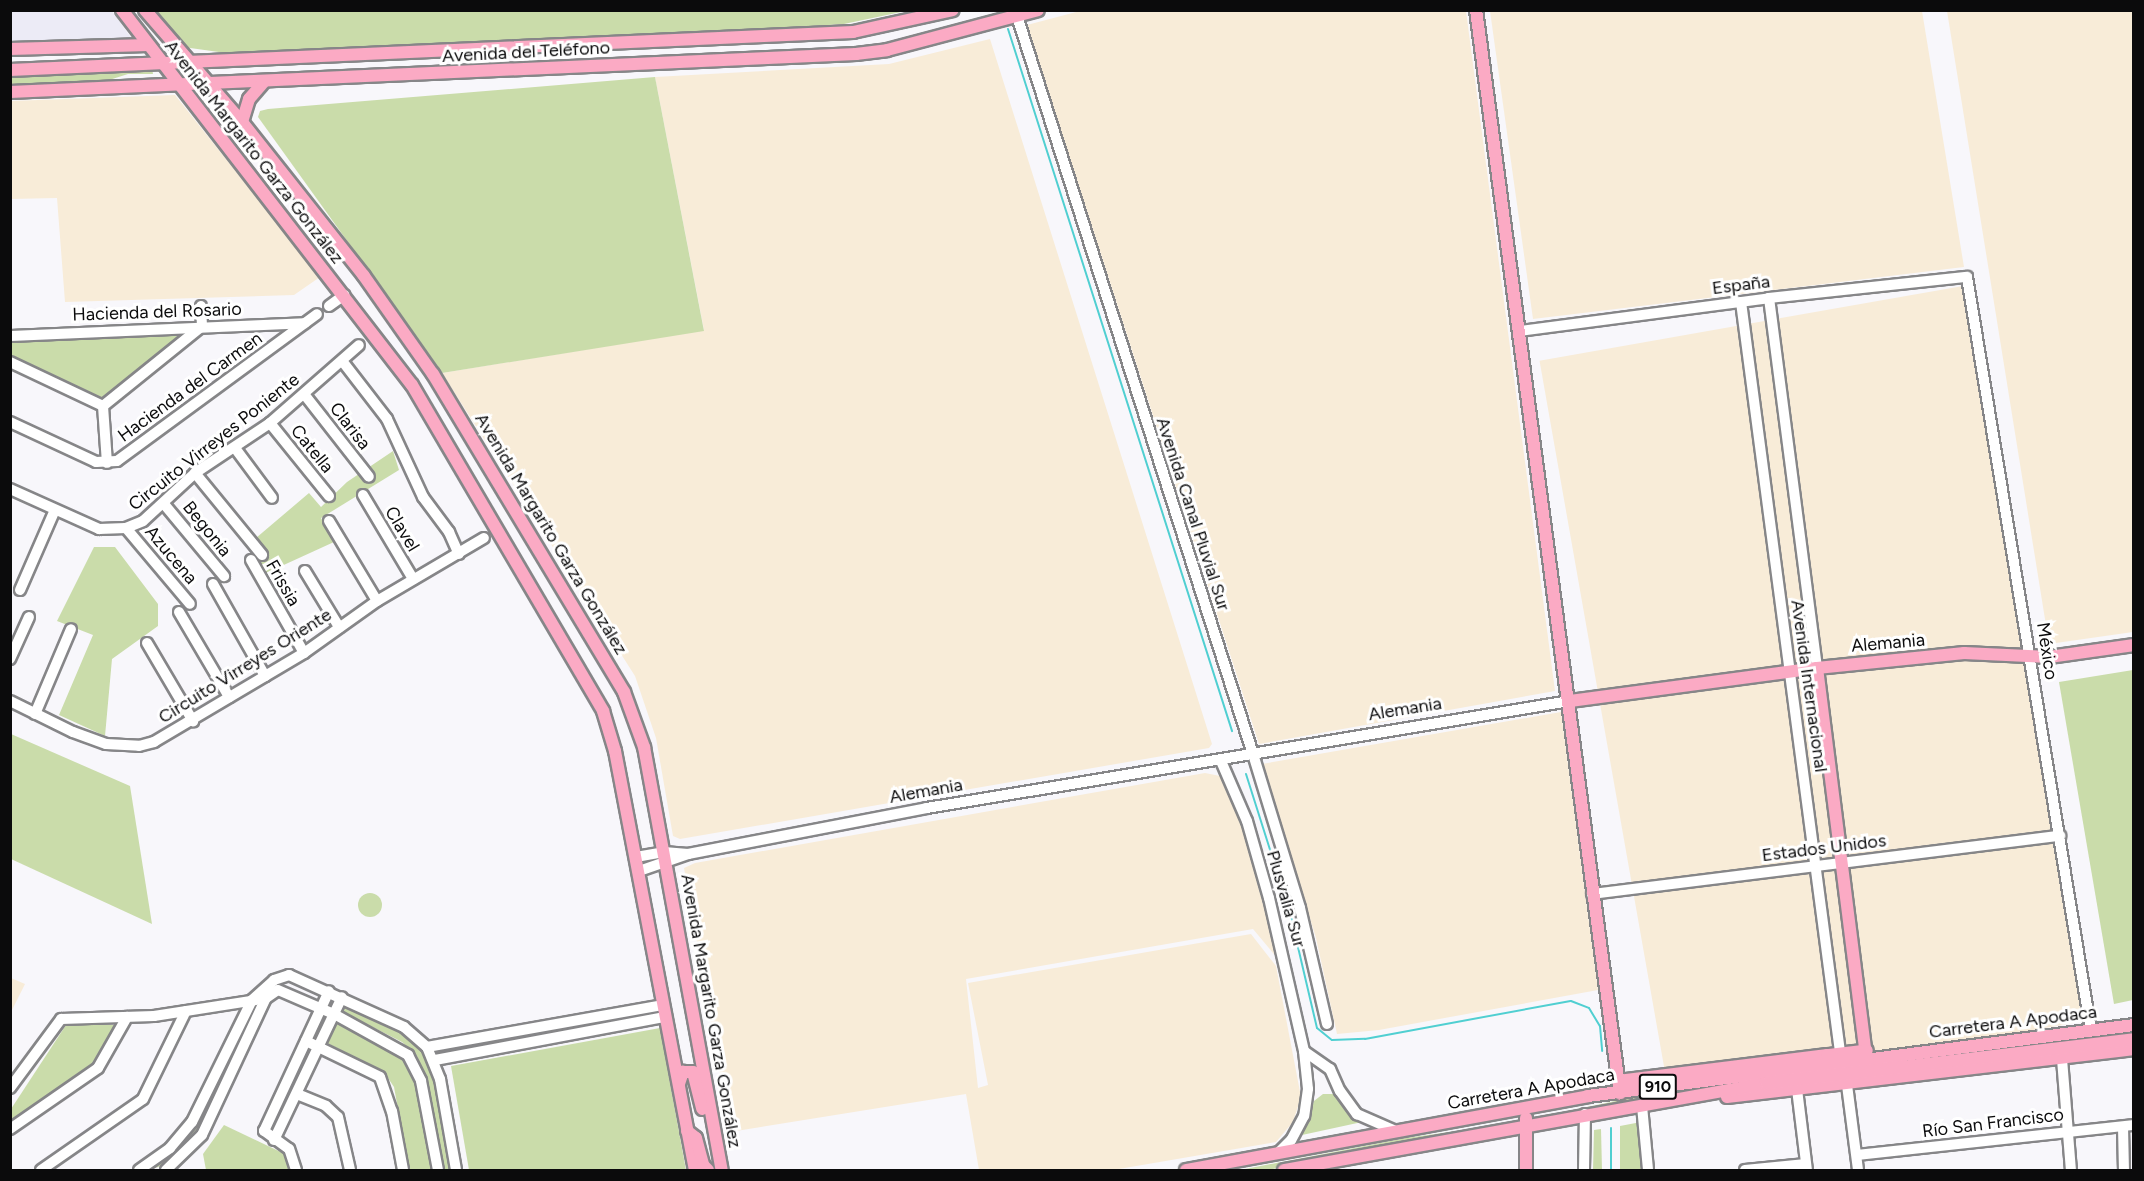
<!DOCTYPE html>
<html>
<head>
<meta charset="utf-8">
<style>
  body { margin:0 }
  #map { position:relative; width:2144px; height:1181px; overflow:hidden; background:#f8f7fb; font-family:Figtree,sans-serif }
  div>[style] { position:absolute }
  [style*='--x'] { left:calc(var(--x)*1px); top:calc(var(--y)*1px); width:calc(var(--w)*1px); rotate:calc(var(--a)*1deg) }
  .industrial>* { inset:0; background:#f8ecd8; transform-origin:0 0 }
  .built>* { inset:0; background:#ecebf6 }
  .green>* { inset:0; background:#cadcaa }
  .round { border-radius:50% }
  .stream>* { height:2px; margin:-1px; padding:0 1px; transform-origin:1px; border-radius:1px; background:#50cfd1 }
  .roads { filter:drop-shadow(2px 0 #868688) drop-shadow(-2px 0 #868688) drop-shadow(0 2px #868688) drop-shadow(0 -2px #868688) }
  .minor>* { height:10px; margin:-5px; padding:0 5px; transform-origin:5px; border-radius:5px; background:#fff }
  .major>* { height:12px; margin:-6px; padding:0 6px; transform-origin:6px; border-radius:6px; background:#fbaac4 }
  span { translate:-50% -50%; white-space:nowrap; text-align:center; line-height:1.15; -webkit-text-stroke:6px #fff; paint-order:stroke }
  .shield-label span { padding:2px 4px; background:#fff; border:2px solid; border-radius:4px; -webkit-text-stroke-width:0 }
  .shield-label { font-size:16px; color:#0b0b0c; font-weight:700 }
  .street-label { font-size:18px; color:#0b0b0c }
  .frame { position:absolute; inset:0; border:12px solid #0b0b0c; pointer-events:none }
</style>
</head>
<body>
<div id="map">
  <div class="industrial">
    <i style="clip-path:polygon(1080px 11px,1466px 11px,1555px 691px,1259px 744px,1027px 25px)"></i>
    <i style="clip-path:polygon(1490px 11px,1922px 11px,1964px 267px,1533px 319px)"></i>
    <i style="clip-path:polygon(1947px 11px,2133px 11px,2133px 632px,2049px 644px)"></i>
    <i style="clip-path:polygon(990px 39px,1212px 744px,1209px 748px,680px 839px,673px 836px,656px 738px,635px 676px,442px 373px,704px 330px,655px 77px,889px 64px)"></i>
    <i style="clip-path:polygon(175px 95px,320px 277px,294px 295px,65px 302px,57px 198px,11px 199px,11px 101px)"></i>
    <i style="left:1963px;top:286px;width:745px;height:430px;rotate:80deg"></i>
    <i style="clip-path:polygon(1561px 712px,1598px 990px,1379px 1030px,1337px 1034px,1316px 938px,1262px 764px)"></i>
    <i style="clip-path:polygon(1205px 773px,1220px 776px,1234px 797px,1278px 959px,1253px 929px,966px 979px,978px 1088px,988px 1085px,968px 983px,1251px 934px,1276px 966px,1301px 1097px,1293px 1122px,1276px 1142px,1113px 1170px,979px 1170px,966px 1094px,730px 1132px,684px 868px,695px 863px)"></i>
    <i style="clip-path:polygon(11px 978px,25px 984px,11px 1012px)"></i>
  </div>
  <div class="built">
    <i style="clip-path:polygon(11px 11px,112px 11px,132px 39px,11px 45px)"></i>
  </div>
  <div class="green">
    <i style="clip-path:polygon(156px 11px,906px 11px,844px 24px,630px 38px,226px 53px,183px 47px)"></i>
    <i style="clip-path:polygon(152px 68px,153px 74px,128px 74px,106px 81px,11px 85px,10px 74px)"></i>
    <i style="clip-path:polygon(655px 77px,704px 331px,442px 373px,258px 117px,260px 111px,268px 109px)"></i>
    <i style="clip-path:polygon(186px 335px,104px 402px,11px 359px,11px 342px)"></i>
    <i style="clip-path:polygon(393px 451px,399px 470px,321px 518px,334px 542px,264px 574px,250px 553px,262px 548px,256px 538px,309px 493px,321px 507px,347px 482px)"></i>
    <i style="clip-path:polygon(94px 547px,115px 547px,158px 604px,158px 626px,112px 659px,105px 736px,59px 715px,93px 635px,57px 621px)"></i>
    <i style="clip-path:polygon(2133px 670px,2133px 1000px,2114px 1004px,2059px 682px)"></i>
    <i style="clip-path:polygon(11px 734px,130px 786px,152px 924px,11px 859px)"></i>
    <i class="round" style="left:358px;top:893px;width:24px;height:24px"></i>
    <i style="clip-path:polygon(347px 1003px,408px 1035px,433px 1062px,453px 1170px,442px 1170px,425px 1075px,417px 1056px,402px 1042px,343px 1012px)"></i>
    <i style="clip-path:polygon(258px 1007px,198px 1134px,167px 1164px,149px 1170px,193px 1131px,252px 1008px)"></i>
    <i style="clip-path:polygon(661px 1009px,662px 1013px,448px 1052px,447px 1047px)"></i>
    <i style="clip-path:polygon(336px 1023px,403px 1056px,415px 1078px,433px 1170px,409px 1170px,394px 1087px,384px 1072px,327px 1043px)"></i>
    <i style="clip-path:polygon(66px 1025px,117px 1025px,97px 1061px,11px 1122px,11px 1109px)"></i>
    <i style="clip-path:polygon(660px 1028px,686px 1170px,469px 1170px,451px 1066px)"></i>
    <i style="clip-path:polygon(1825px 1069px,1544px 1117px,1544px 1116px,1663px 1091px)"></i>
    <i style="clip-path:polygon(1323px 1094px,1335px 1094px,1362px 1122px,1302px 1135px,1314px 1101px)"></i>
    <i style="clip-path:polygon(1641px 1122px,1644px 1170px,1620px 1170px,1620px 1126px)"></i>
    <i style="clip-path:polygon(1507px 1124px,1268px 1170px,1240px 1170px,1406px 1138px)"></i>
    <i style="clip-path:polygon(224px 1125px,289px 1156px,293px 1170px,206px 1170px,203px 1154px)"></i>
    <i style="clip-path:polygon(1601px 1129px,1602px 1170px,1593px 1170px,1594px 1130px)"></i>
  </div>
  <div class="stream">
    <i style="--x:1008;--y:29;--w:737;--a:72.3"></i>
    <i style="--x:1246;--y:774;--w:146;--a:72.4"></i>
    <i style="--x:1290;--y:913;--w:118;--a:76.8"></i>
    <i style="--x:1317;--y:1028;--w:19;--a:39"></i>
    <i style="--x:1332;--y:1040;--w:33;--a:-2"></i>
    <i style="--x:1365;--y:1039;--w:209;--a:-10.5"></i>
    <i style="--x:1571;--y:1001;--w:19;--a:21"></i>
    <i style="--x:1589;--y:1008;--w:21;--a:59"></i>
    <i style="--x:1600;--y:1026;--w:25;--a:85"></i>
    <i style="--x:1611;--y:1170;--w:42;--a:-90"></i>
  </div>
  <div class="roads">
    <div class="minor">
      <i style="--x:1017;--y:16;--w:775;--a:72.27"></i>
      <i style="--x:1253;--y:754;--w:161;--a:73"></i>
      <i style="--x:1300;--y:908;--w:119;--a:76.9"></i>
      <i style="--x:1769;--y:298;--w:373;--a:82.6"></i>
      <i style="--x:1741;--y:302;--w:765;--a:82.48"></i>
      <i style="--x:329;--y:306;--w:19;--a:-36"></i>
      <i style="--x:1520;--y:331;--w:251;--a:-7.5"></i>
      <i style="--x:1769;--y:298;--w:199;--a:-6.1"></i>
      <i style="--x:1967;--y:277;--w:764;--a:80.66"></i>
      <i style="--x:10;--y:336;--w:295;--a:-2.5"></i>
      <i style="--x:10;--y:362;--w:103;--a:25.3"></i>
      <i style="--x:103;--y:406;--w:127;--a:-38.9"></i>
      <i style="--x:202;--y:326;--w:20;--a:-93"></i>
      <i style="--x:343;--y:362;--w:72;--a:52.3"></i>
      <i style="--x:387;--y:419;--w:86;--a:65.2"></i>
      <i style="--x:423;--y:497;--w:44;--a:53.4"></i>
      <i style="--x:449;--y:532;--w:24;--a:66"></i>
      <i style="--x:304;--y:394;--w:105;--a:51.9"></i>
      <i style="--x:103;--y:406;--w:57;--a:86"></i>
      <i style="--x:10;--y:422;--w:95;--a:24.9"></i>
      <i style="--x:96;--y:462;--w:21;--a:-3"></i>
      <i style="--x:117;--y:461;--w:248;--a:-36.3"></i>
      <i style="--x:270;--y:423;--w:94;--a:51.1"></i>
      <i style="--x:235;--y:448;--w:62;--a:53.5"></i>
      <i style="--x:195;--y:473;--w:106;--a:50.7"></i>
      <i style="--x:10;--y:489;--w:98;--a:24.2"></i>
      <i style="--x:99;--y:529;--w:27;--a:-2"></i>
      <i style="--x:126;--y:528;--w:18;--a:-22"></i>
      <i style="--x:143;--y:521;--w:71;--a:-42.7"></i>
      <i style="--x:195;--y:473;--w:90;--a:-33.7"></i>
      <i style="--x:270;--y:423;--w:118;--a:-41.2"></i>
      <i style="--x:363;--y:495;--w:98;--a:59.2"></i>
      <i style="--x:164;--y:504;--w:94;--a:50.2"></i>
      <i style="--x:329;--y:521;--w:93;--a:59"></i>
      <i style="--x:126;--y:528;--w:99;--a:49.9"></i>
      <i style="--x:251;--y:560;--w:107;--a:60.3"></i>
      <i style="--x:305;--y:571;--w:66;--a:58.7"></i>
      <i style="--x:213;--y:584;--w:106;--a:60.5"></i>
      <i style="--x:20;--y:590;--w:85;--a:-66.4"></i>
      <i style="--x:179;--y:612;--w:99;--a:59.5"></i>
      <i style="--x:147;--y:643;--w:91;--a:59.5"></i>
      <i style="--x:10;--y:659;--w:46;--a:-65.7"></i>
      <i style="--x:10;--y:701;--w:70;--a:26.2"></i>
      <i style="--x:73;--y:732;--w:35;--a:20"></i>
      <i style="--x:106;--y:744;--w:33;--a:3"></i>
      <i style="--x:139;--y:746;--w:16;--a:-15"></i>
      <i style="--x:154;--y:742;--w:174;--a:-30.7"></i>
      <i style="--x:304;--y:653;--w:90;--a:-35.5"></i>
      <i style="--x:377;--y:601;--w:124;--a:-30.5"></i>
      <i style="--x:35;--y:714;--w:92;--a:-67"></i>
      <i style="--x:1221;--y:761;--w:65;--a:66.6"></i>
      <i style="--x:1247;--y:821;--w:80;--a:74.1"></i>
      <i style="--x:1269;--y:898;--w:157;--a:77.1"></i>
      <i style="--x:1304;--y:1051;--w:38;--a:84"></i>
      <i style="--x:1308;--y:1089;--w:27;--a:98"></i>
      <i style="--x:1304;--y:1116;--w:27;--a:118"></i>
      <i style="--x:1291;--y:1140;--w:17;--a:135"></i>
      <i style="--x:636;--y:857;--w:28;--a:-10"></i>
      <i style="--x:664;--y:852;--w:24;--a:5"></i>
      <i style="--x:639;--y:871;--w:52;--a:-19.1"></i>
      <i style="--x:688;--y:854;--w:243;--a:-10.9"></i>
      <i style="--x:927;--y:808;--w:652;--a:-9.45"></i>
      <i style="--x:1592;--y:894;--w:472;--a:-7.1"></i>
      <i style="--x:306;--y:1041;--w:82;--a:25.9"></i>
      <i style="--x:380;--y:1077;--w:36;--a:71"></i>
      <i style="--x:392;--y:1111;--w:60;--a:79.4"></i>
      <i style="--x:427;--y:1047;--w:239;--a:-10.1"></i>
      <i style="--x:1304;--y:1051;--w:32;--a:35"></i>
      <i style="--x:1330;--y:1069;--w:24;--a:66"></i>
      <i style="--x:1340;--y:1091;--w:29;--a:54"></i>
      <i style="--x:1357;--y:1114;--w:43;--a:23.6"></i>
      <i style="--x:2062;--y:1059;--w:111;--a:85.4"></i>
      <i style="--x:435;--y:1060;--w:234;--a:-10.6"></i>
      <i style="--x:1796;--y:1081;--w:90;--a:83"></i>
      <i style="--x:1847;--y:1085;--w:86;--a:82.6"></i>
      <i style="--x:10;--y:1088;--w:86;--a:-53.5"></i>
      <i style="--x:61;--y:1019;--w:93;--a:-1.8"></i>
      <i style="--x:154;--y:1016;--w:103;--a:-8.9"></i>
      <i style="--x:297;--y:1094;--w:31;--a:22"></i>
      <i style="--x:326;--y:1106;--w:16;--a:43"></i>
      <i style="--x:338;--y:1117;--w:54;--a:77.2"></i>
      <i style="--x:1642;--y:1106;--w:64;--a:84.6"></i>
      <i style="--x:2123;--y:1127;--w:43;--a:88.7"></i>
      <i style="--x:10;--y:1129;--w:107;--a:-34.7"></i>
      <i style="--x:98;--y:1068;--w:59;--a:-60.4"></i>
      <i style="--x:274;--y:1140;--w:158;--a:-64.6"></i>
      <i style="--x:1857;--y:1155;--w:279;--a:-6.2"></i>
      <i style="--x:41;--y:1170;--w:124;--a:-34.8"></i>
      <i style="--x:143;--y:1099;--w:98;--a:-64"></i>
      <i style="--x:139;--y:1170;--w:38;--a:-35"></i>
      <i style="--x:170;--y:1148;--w:34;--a:-50"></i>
      <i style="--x:192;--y:1122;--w:136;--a:-63.8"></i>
      <i style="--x:252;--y:1000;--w:30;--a:-42"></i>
      <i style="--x:274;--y:980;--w:16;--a:-18"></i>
      <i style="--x:289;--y:975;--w:126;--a:24.3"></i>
      <i style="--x:404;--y:1027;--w:30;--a:41"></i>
      <i style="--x:427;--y:1047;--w:35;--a:68"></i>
      <i style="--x:440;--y:1079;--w:92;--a:80"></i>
      <i style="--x:166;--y:1170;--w:50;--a:-44.2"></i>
      <i style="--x:202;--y:1135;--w:151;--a:-65"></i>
      <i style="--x:266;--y:998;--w:14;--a:-34"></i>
      <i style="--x:278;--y:990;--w:61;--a:23.2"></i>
      <i style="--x:334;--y:1014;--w:85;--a:29"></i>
      <i style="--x:408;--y:1055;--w:29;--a:63"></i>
      <i style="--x:421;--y:1081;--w:91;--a:79.2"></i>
      <i style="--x:296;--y:1170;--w:22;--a:-108"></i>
      <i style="--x:289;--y:1149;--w:31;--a:-144"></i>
      <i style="--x:264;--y:1131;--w:154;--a:-65.1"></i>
      <i style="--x:1584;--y:1170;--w:56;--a:-89"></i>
      <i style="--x:1745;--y:1170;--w:61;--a:-5.6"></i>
    </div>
    <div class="major">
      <i style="--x:122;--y:10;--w:474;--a:52.3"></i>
      <i style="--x:412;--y:385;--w:378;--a:59.6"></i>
      <i style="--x:603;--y:711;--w:42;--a:73.3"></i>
      <i style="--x:615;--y:751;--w:427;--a:79.2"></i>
      <i style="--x:145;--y:10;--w:148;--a:49.1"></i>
      <i style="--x:242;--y:122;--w:196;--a:51.6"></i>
      <i style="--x:364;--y:276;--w:120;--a:54.9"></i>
      <i style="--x:433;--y:374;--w:371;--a:59"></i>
      <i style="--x:624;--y:692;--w:59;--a:70"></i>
      <i style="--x:644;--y:747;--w:430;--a:79.6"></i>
      <i style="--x:1476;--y:10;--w:1093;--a:82.43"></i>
      <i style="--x:10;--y:49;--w:138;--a:-1.7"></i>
      <i style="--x:10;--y:70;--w:844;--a:-2.58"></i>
      <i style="--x:853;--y:32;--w:102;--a:-12.4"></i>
      <i style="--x:10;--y:92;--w:847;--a:-2.57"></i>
      <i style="--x:856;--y:54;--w:31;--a:-7"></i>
      <i style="--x:887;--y:50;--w:156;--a:-14.8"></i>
      <i style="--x:242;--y:122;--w:24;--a:-73"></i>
      <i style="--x:249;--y:99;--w:23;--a:-49"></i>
      <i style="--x:1817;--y:668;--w:401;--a:82.8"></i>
      <i style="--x:1570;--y:701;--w:249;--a:-7.6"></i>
      <i style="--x:1817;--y:668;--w:148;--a:-5.8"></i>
      <i style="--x:1964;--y:653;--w:85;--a:2.7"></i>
      <i style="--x:2049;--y:657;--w:86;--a:-8"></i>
      <i style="--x:1829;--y:1055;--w:38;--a:-7"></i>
      <i style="--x:1618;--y:1081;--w:211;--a:-7.1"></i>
      <i style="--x:1827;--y:1055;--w:8;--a:30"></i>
      <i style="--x:679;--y:1084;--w:13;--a:-72"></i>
      <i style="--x:683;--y:1072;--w:10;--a:0"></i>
      <i style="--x:693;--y:1072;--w:38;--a:76"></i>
      <i style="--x:1727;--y:1097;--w:410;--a:-6.7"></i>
      <i style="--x:1526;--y:1118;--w:52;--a:90"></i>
      <i style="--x:687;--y:1131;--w:11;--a:38"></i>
      <i style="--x:696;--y:1138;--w:28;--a:75"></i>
      <i style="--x:703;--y:1165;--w:7;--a:45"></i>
      <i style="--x:1186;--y:1170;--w:409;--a:-10.4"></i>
      <i style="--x:1588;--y:1096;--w:551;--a:-7.41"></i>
      <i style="--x:1284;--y:1170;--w:490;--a:-10.2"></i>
      <i style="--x:1766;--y:1083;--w:371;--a:-6.8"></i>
    </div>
  </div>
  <div class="shield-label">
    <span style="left:1658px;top:1087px">910</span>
  </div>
  <div class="street-label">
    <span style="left:526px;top:52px;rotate:-3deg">Avenida del Teléfono</span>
    <span style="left:254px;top:152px;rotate:52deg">Avenida Margarito Garza González</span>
    <span style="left:1741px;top:285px;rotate:-7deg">España</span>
    <span style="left:157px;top:312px;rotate:-2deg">Hacienda del Rosario</span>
    <span style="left:190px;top:387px;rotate:-36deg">Hacienda del Carmen</span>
    <span style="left:350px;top:426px;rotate:52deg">Clarisa</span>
    <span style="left:214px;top:442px;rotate:-38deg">Circuito Virreyes Poniente</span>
    <span style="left:312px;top:449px;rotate:51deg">Catella</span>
    <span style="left:1193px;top:514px;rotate:72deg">Avenida Canal Pluvial Sur</span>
    <span style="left:207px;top:529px;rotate:51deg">Begonia</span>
    <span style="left:402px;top:529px;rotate:59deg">Clavel</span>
    <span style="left:551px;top:534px;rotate:59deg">Avenida Margarito Garza González</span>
    <span style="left:171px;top:555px;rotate:50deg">Azucena</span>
    <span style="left:283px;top:583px;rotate:60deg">Frissia</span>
    <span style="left:1888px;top:643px;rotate:-5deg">Alemania</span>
    <span style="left:2047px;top:651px;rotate:81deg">México</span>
    <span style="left:245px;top:666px;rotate:-32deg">Circuito Virreyes Oriente</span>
    <span style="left:1809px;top:686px;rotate:82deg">Avenida Internacional</span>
    <span style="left:1405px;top:709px;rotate:-9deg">Alemania</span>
    <span style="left:926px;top:791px;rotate:-10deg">Alemania</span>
    <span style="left:1824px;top:848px;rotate:-7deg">Estados Unidos</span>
    <span style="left:1286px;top:899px;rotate:74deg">Plusvalia Sur</span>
    <span style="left:711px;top:1011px;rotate:80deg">Avenida Margarito Garza González</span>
    <span style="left:2013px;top:1022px;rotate:-7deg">Carretera A Apodaca</span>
    <span style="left:1531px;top:1089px;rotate:-10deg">Carretera A Apodaca</span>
    <span style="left:1993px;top:1123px;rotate:-7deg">Río San Francisco</span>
  </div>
  <div class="frame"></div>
</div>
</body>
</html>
